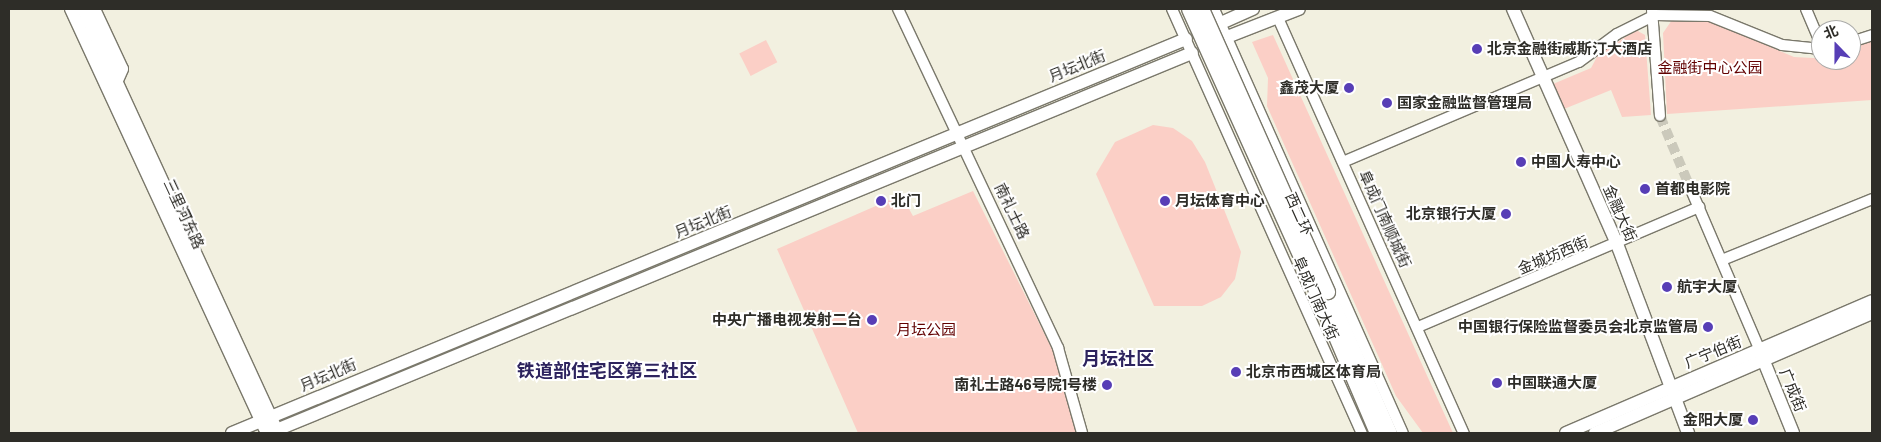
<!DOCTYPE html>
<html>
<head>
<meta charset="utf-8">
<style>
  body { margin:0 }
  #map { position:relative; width:1881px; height:442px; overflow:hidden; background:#f2f0e0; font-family:Barlow,"Noto Sans SC",sans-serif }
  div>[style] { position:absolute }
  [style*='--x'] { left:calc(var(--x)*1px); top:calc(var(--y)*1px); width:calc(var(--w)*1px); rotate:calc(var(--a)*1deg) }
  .green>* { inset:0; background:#fbcfc6; transform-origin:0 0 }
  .minor-tunnel>* { height:10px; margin-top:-5px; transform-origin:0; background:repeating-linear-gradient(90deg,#cbc9bb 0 10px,transparent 0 15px) }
  .roads { filter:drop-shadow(1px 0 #7a786b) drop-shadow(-1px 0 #7a786b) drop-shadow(0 1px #7a786b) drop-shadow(0 -1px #7a786b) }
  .minor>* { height:10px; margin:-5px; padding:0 5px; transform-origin:5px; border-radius:5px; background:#fff }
  .major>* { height:12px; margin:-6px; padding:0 6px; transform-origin:6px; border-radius:6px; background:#fff }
  .highway>* { height:14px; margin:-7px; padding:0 7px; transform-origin:7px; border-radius:7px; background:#fff }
  .bridges { filter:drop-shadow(1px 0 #7a786b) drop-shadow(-1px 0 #7a786b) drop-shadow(0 1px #7a786b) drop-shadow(0 -1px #7a786b) }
  .highway-bridge>* { height:14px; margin:-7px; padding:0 7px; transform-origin:7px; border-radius:7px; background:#fff }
  .dots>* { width:14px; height:14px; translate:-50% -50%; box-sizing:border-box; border:2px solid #fff; border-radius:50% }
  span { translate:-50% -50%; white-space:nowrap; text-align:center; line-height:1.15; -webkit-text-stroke:4px #fff; paint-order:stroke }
  .poi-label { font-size:15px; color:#2e2d28; font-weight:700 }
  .left { translate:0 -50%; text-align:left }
  .right { translate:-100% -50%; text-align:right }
  .street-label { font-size:15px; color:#2e2d28 }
  .park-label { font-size:15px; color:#620100 }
  .quarter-label { font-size:18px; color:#2d235e; font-weight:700 }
  .frame { position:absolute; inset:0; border:10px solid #2e2d28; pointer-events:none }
  .north { position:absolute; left:1811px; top:20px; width:50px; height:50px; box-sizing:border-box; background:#fff; border:1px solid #ababa9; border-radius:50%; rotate:338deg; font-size:14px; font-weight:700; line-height:20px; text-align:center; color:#2e2d28 }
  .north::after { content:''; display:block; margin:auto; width:18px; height:22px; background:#573eb6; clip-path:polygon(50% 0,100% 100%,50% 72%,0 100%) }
</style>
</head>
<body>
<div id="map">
  <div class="green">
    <i style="clip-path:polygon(1672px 20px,1710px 21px,1794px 57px,1851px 60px,1851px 49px,1872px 41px,1872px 100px,1667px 114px,1663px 33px)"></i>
    <i style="clip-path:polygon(1636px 30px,1645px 35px,1651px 115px,1622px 117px,1611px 90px,1564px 109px,1553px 84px,1591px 68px,1598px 55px)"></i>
    <i style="clip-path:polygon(1273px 35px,1453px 433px,1423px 433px,1396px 396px,1267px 106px,1268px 78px,1252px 42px)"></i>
    <i style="left:766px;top:40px;width:25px;height:30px;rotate:63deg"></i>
    <i style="clip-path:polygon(1153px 125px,1173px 128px,1192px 141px,1205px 162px,1241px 252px,1235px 279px,1221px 297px,1202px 306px,1154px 306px,1096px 174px,1115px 142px)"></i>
    <i style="clip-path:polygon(973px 191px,1056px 357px,1078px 433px,858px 433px,777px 249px,901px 195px,913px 216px)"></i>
  </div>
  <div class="minor-tunnel">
    <i style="--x:1660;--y:116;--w:82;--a:67.2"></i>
  </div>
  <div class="roads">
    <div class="minor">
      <i style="--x:898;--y:9;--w:375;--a:64.7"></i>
      <i style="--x:1058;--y:348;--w:88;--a:74.2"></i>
      <i style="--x:1172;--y:9;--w:465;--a:65.9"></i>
      <i style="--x:1214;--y:9;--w:464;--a:66"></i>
      <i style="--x:1806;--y:9;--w:39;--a:67"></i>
      <i style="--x:1652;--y:10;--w:106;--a:85.7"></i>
      <i style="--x:1278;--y:18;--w:455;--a:65.9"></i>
      <i style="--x:1851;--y:42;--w:22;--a:-18"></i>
      <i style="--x:1343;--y:162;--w:256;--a:-23"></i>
      <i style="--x:1579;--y:62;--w:47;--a:-36.4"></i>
      <i style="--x:1617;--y:34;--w:42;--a:-26.6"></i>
      <i style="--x:1655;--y:15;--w:55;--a:1"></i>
      <i style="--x:1710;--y:16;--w:78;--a:21.9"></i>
      <i style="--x:1782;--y:45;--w:39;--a:6"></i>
      <i style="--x:1692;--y:192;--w:173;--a:66.8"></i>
      <i style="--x:1722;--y:260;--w:162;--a:-22.1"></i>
      <i style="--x:1418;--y:327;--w:306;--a:-23.1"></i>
    </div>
    <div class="major">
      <i style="--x:71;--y:9;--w:462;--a:65.2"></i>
      <i style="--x:83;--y:9;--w:457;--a:65.3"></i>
      <i style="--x:94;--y:9;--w:66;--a:65"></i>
      <i style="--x:122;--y:69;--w:12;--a:114"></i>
      <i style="--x:1513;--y:9;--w:257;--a:66.1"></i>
      <i style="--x:1617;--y:244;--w:202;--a:69.4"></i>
      <i style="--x:1221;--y:23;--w:35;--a:-24"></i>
      <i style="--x:1227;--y:37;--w:77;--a:-21.3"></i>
      <i style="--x:1763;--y:359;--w:80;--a:67.9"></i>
      <i style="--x:232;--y:433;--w:1032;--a:-22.44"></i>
      <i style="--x:269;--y:433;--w:998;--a:-22.38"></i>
      <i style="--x:1566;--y:433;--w:333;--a:-23.3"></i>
      <i style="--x:1595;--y:433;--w:302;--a:-23.4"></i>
    </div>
    <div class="highway">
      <i style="--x:1328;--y:292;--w:154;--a:66.3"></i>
      <i style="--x:1319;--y:297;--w:148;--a:66.9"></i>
    </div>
  </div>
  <div class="bridges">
    <div class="highway-bridge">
      <i style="--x:1189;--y:9;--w:316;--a:65.7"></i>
      <i style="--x:1202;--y:9;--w:310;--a:66"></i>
    </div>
  </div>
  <div class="dots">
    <i style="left:1477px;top:49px;background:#573eb6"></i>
    <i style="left:1349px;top:88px;background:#573eb6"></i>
    <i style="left:1387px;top:103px;background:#573eb6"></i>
    <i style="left:1521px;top:162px;background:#573eb6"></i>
    <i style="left:1645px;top:189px;background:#573eb6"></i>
    <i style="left:881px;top:201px;background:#573eb6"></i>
    <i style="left:1165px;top:201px;background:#573eb6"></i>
    <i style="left:1506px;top:214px;background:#573eb6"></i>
    <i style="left:1667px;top:287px;background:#573eb6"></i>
    <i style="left:872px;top:320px;background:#573eb6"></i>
    <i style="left:1708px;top:327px;background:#573eb6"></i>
    <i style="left:1236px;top:372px;background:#573eb6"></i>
    <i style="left:1497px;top:383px;background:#573eb6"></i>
    <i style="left:1107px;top:385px;background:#573eb6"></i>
    <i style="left:1753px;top:420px;background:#573eb6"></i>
  </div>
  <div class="poi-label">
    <span class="left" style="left:1487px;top:49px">北京金融街威斯汀大酒店</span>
    <span class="right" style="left:1339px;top:88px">鑫茂大厦</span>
    <span class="left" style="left:1397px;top:103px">国家金融监督管理局</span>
    <span class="left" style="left:1531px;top:162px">中国人寿中心</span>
    <span class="left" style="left:1655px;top:189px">首都电影院</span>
    <span class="left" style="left:891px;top:201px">北门</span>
    <span class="left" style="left:1175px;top:201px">月坛体育中心</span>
    <span class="right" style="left:1496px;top:214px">北京银行大厦</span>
    <span class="left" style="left:1677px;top:287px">航宇大厦</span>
    <span class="right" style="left:862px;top:320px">中央广播电视发射二台</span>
    <span class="right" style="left:1698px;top:327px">中国银行保险监督委员会北京监管局</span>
    <span class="left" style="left:1246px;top:372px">北京市西城区体育局</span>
    <span class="left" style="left:1507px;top:383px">中国联通大厦</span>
    <span class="right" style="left:1097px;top:385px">南礼士路46号院1号楼</span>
    <span class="right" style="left:1743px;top:420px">金阳大厦</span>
  </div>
  <div class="street-label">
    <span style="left:1077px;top:66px;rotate:-22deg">月坛北街</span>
    <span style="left:1012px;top:211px;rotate:64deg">南礼士路</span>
    <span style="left:1620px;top:213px;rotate:66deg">金融大街</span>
    <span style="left:184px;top:214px;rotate:65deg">三里河东路</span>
    <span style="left:1299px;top:214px;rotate:66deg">西二环</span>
    <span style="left:1385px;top:219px;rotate:66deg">阜成门南顺城街</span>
    <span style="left:703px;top:222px;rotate:-22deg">月坛北街</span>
    <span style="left:1553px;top:255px;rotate:-23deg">金城坊西街</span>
    <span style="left:1316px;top:298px;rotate:66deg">阜成门南大街</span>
    <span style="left:1713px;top:352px;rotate:-22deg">广宁伯街</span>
    <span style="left:328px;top:375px;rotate:-23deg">月坛北街</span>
    <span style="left:1793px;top:390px;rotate:68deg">广成街</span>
  </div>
  <div class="park-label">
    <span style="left:1710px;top:68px">金融街中心公园</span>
    <span style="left:926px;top:330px">月坛公园</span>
  </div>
  <div class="quarter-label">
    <span style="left:1118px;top:358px">月坛社区</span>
    <span style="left:607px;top:370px">铁道部住宅区第三社区</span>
  </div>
  <div class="frame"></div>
  <div class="north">北</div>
</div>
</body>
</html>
